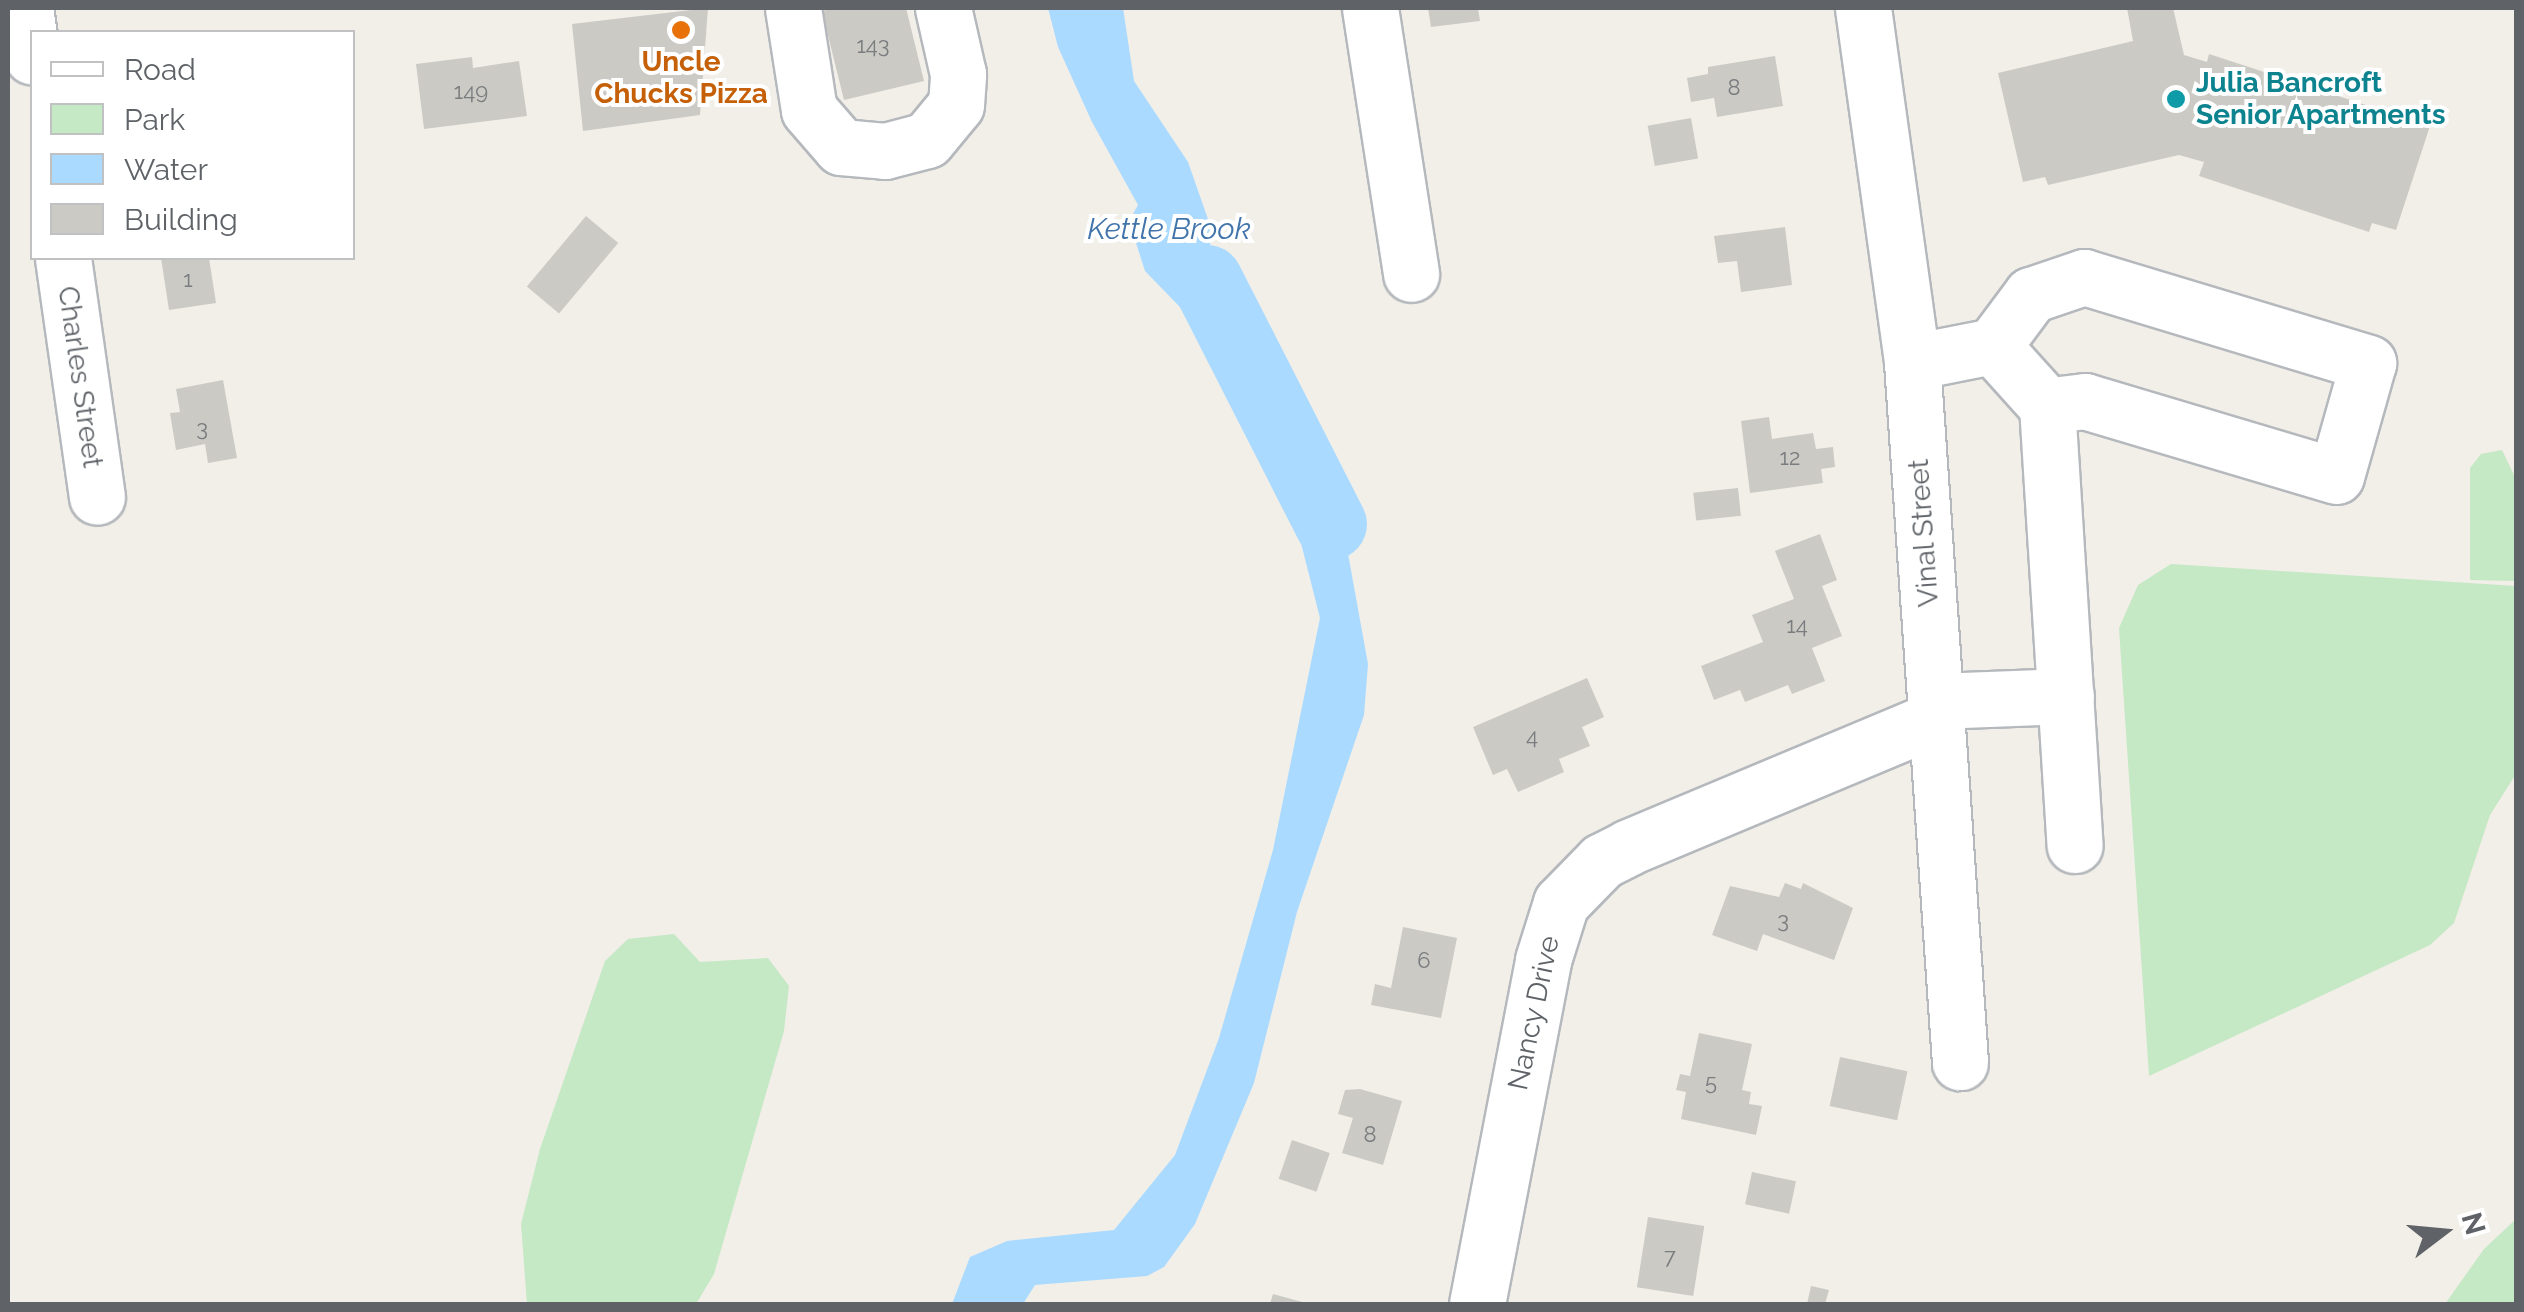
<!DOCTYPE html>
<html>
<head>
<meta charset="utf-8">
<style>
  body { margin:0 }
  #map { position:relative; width:2524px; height:1312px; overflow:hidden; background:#f1efe8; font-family:Raleway,sans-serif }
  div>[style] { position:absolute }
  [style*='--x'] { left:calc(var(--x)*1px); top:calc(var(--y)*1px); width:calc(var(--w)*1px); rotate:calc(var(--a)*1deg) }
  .green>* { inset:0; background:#c5e8c5 }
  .water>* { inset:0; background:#aadaff }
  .river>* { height:72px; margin:-36px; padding:0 36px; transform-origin:36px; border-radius:36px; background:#aadaff }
  .building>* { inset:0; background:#cccac5; transform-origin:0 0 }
  .roads { filter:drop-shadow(2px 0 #b5b8bc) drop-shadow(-2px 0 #b5b8bc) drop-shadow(0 2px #b5b8bc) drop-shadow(0 -2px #b5b8bc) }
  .minor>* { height:55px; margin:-27.5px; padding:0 27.5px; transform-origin:27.5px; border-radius:27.5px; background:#fff }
  .dots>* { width:28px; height:28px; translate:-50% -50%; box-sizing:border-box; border:5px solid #fff; border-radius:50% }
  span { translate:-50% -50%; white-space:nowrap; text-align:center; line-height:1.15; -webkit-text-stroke:8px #fff; paint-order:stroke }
  .number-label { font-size:22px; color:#7a7d7f }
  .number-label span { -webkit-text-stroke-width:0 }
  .food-label { font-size:28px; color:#c56008; font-weight:700 }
  .culture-label { font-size:28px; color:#0d838f; font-weight:700 }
  .left { translate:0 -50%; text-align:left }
  .street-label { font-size:28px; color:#5f6368 }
  .water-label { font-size:30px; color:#4174aa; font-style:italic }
  .frame { position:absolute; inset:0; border:10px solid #5f6368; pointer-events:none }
  .legend { position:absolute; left:30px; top:30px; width:325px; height:230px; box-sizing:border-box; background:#fff; border:2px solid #bfc1c3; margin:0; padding:12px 18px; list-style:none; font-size:30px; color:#5f6368 }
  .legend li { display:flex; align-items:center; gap:20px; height:50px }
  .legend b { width:50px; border:2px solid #bfc1c3 }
  .north { position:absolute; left:2394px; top:1182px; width:100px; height:100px; -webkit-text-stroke:8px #fff; paint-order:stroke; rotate:74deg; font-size:28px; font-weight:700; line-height:40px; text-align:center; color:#5f6368 }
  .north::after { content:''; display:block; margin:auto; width:35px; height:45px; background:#5f6368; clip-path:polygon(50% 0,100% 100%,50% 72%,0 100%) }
</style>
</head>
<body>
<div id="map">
  <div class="green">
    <i style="clip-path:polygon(2502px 450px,2516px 479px,2516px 581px,2470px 580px,2470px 468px,2481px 454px)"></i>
    <i style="clip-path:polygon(2171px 564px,2516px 586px,2516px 774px,2490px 815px,2454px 923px,2430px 945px,2149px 1076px,2119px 628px,2138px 585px)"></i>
    <i style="clip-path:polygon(674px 934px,700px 962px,768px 958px,789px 986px,784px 1031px,714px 1274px,696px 1304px,527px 1304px,521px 1224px,540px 1149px,605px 961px,628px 939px)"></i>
    <i style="clip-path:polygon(2516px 1219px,2516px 1304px,2445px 1304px,2484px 1249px)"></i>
  </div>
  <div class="water">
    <i style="clip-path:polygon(1048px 8px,1123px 8px,1134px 81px,1188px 162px,1209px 222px,1212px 273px,1248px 362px,1343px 526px,1368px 664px,1364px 715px,1297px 912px,1254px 1083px,1195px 1224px,1164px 1267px,1147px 1276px,1035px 1285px,1023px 1304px,952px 1304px,970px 1257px,1007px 1241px,1114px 1230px,1175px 1155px,1219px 1038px,1273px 850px,1320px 618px,1286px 484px,1239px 409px,1207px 335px,1145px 271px,1129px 221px,1138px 205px,1092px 122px,1058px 47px)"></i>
  </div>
  <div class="river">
    <i style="--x:1207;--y:281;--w:273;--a:63"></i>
  </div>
  <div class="building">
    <i style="clip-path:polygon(708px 8px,700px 115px,583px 131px,572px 24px)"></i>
    <i style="clip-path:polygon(834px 8px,906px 8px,924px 81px,844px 100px,822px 11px)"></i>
    <i style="clip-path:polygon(1428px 8px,1478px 8px,1480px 21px,1431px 27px)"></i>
    <i style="clip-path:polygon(2127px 8px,2173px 8px,2184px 55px,2207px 62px,2209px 54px,2430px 126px,2396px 230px,2372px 223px,2369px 232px,2199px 176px,2204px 162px,2179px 155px,2048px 185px,2045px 177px,2023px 182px,1998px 73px,2133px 41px)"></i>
    <i style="clip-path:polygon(1775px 56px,1783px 106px,1717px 117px,1714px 98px,1691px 102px,1687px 78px,1708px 74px,1708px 67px)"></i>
    <i style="clip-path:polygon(472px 57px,473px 68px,519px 61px,527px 116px,424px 129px,416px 64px)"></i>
    <i style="left:1691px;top:118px;width:41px;height:44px;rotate:80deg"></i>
    <i style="left:586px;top:216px;width:42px;height:92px;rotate:40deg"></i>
    <i style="clip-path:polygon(1785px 227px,1792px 285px,1741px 292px,1737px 261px,1718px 263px,1714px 236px)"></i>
    <i style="clip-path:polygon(161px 258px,209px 258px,216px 303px,169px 310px)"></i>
    <i style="clip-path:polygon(223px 380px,237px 458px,208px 463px,205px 444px,176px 450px,170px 413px,180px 412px,176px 389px)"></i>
    <i style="clip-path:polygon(1769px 417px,1772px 439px,1813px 433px,1816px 449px,1833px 447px,1835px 467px,1821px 469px,1823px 483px,1750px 493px,1741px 421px)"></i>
    <i style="left:1738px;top:488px;width:28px;height:45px;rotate:84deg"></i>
    <i style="clip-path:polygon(1820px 534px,1837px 580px,1822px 586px,1842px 636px,1812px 648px,1825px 681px,1792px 694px,1788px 685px,1745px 702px,1740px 690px,1714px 700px,1701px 666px,1763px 642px,1752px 615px,1794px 599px,1775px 551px)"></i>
    <i style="clip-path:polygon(1587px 678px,1604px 717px,1582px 727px,1590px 746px,1559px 759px,1564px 772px,1518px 792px,1507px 769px,1493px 775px,1473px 727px)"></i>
    <i style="clip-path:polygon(1785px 883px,1801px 889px,1803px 883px,1853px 908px,1834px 960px,1763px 934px,1757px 951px,1712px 935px,1730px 886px,1779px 897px)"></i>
    <i style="clip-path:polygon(1403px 927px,1457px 938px,1441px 1018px,1371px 1005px,1375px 984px,1391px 988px)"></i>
    <i style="clip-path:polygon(1699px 1033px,1752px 1044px,1742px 1090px,1751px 1092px,1749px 1104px,1762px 1106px,1756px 1135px,1681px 1119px,1686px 1092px,1676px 1090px,1680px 1074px,1690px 1076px)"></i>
    <i style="left:1840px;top:1057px;width:69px;height:50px;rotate:12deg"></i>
    <i style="clip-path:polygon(1360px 1089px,1402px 1101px,1383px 1165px,1342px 1153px,1353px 1118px,1338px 1114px,1345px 1090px)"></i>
    <i style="left:1292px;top:1140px;width:40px;height:41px;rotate:19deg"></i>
    <i style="left:1752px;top:1172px;width:45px;height:33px;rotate:12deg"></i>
    <i style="left:1648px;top:1217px;width:57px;height:71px;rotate:9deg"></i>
    <i style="clip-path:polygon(1811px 1286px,1829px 1290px,1825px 1304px,1807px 1304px)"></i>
    <i style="clip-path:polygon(1273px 1294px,1306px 1303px,1306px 1304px,1270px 1304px)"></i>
  </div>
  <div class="roads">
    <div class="minor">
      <i style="--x:25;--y:8;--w:49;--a:81.7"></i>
      <i style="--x:793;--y:8;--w:103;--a:81.1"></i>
      <i style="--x:809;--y:110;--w:49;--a:49.1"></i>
      <i style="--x:841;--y:147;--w:44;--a:5.2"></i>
      <i style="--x:885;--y:151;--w:43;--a:-14.7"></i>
      <i style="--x:927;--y:140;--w:45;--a:-50.4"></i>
      <i style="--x:956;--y:105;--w:31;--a:-86"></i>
      <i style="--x:958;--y:74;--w:68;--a:-102.8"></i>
      <i style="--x:1370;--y:8;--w:269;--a:81.2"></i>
      <i style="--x:1863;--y:8;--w:357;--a:82.1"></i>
      <i style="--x:1912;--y:362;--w:702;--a:86.08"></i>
      <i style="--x:63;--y:258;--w:241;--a:81.9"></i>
      <i style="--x:1912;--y:362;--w:83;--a:-11.2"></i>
      <i style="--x:1993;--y:346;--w:64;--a:-53.3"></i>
      <i style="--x:2031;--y:295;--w:56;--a:-18.8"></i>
      <i style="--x:2084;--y:277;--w:297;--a:16.8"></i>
      <i style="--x:2368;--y:363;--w:117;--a:105.8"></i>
      <i style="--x:2336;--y:476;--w:262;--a:-163.4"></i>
      <i style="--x:2085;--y:401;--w:38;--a:173"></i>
      <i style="--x:2047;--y:406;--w:81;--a:-132"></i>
      <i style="--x:2047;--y:406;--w:440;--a:86.4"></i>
      <i style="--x:1937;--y:701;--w:129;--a:-2.2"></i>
      <i style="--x:1477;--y:1304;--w:350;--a:-79.1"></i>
      <i style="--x:1543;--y:960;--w:60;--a:-72.5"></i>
      <i style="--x:1561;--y:903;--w:59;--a:-45.7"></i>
      <i style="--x:1602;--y:861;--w:30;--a:-27"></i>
      <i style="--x:1629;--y:847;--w:335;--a:-22.7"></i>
    </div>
  </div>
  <div class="dots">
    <i style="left:681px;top:30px;background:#e8710a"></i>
    <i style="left:2176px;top:99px;background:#0f9aa8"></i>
  </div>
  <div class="number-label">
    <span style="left:873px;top:46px">143</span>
    <span style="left:1734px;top:88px">8</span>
    <span style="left:471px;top:92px">149</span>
    <span style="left:188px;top:280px">1</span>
    <span style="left:202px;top:429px">3</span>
    <span style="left:1790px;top:458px">12</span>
    <span style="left:1797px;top:626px">14</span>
    <span style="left:1532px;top:737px">4</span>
    <span style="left:1783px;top:921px">3</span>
    <span style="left:1424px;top:961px">6</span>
    <span style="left:1711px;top:1083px">5</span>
    <span style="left:1370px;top:1135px">8</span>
    <span style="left:1670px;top:1257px">7</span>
  </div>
  <div class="food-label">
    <span style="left:681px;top:78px">Uncle<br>Chucks Pizza</span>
  </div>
  <div class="culture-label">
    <span class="left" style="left:2196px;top:99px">Julia Bancroft<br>Senior Apartments</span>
  </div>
  <div class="street-label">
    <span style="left:80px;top:377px;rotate:82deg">Charles Street</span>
    <span style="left:1924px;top:533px;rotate:-94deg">Vinal Street</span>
    <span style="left:1534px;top:1013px;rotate:-78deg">Nancy Drive</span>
  </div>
  <div class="water-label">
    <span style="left:1169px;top:229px">Kettle Brook</span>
  </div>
  <div class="frame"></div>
  <ul class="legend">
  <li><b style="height:12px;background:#fff"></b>Road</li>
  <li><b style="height:28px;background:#c5e8c5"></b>Park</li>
  <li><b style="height:28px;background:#aadaff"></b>Water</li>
  <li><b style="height:28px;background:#cccac5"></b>Building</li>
  </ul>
  <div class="north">N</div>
</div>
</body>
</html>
